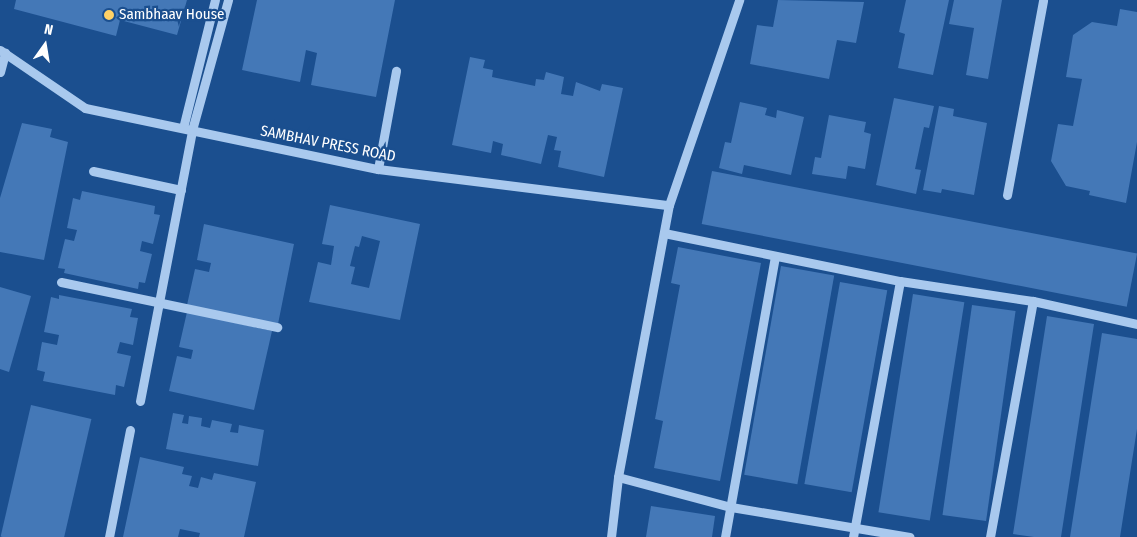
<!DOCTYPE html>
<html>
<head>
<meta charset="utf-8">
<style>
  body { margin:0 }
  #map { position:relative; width:1137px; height:537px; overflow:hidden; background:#1b4f8f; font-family:"Fira Sans Condensed",sans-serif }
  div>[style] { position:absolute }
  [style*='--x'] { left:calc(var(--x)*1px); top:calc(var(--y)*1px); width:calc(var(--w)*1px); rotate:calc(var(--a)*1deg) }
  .building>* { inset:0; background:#4478b7; transform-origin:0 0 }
  .minor>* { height:9px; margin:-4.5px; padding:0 4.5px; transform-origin:4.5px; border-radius:4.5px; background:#a9c9ee }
  .dots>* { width:14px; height:14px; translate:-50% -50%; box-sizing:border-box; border:2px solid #1b4f8f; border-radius:50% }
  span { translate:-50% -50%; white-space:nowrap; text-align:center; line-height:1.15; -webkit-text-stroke:4.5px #1b4f8f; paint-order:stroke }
  .poi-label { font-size:15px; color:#fff }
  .left { translate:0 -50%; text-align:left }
  .street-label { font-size:15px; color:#fff }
  .north { position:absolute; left:20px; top:20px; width:50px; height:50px; -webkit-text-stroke:4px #1b4f8f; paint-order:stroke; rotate:13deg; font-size:14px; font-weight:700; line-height:20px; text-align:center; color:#fff }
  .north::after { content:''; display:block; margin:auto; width:18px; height:22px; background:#fff; clip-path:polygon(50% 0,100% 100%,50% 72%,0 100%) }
</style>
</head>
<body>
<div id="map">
  <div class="building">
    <i style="clip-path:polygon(16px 0,187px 0,177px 35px,120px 20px,116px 36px,14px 9px)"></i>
    <i style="clip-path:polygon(257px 0,395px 0,376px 97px,311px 85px,317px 53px,306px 50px,300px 82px,242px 70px)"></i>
    <i style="clip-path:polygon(778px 0,864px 2px,856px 43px,837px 40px,829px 79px,750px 64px,757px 25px,773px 27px)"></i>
    <i style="clip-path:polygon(906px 0,949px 0,933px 75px,898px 68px,905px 34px,899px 32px)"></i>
    <i style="clip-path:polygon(954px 0,1002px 0,988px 79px,966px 75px,974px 28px,949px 24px)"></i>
    <i style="clip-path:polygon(1120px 9px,1137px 12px,1137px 142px,1126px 203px,1089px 195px,1090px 191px,1066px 186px,1051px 161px,1058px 124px,1073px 126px,1082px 79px,1066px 77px,1073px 35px,1092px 22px,1117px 26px)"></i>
    <i style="clip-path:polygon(470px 57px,485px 60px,483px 68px,493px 70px,492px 77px,535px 86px,536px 79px,544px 80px,546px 72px,564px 77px,561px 94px,573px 96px,576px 82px,600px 91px,602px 84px,623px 88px,604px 177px,558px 167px,561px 151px,554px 150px,557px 137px,548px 135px,541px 164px,501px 155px,503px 144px,493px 141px,491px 153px,452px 145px)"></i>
    <i style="clip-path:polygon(894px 98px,934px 106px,929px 128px,924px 127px,915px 169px,921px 170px,916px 194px,876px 185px)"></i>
    <i style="clip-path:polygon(740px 102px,767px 108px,765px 115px,776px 118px,777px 110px,804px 117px,791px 175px,744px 165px,742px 174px,719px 168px,725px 142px,731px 143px)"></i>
    <i style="clip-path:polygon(939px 106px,954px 109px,953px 116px,987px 123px,974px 195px,942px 189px,941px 193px,923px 190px)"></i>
    <i style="clip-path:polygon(829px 115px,866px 122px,864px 132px,871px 134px,865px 169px,848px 166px,846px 179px,812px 174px,815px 157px,821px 158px)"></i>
    <i style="clip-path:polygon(22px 123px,52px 129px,50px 137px,68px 142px,44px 260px,0 252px,0 198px)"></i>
    <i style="left:712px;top:171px;width:433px;height:54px;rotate:11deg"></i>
    <i style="clip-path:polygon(82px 191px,155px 206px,154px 214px,160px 215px,153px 244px,142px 241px,140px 251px,152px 254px,145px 283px,139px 282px,138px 289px,64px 273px,65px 269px,58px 268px,65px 239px,74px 241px,77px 230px,67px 228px,73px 198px,80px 200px)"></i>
    <i style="clip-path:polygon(evenodd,330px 205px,420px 224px,400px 320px,309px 302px,318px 262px,331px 265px,334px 246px,322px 244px,330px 205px,362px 236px,380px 241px,369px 288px,351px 284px,355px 267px,350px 266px,355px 246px,359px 247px,362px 236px)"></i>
    <i style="clip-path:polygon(204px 224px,294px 244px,278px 324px,187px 305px,195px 269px,209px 272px,211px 263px,197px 260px)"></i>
    <i style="clip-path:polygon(678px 247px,761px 263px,720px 481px,654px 468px,663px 421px,655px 419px,680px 285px,671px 283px)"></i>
    <i style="left:781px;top:266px;width:54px;height:212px;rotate:10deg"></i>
    <i style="left:840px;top:282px;width:48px;height:205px;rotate:10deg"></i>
    <i style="clip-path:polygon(0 287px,31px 296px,9px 372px,0 369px)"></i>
    <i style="left:913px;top:294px;width:52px;height:221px;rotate:9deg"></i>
    <i style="clip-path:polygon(59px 295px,132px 309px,130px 317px,138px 318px,133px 345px,120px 342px,117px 353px,131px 356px,124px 387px,116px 385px,115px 395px,43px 381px,45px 372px,37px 370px,42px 342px,57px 345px,59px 335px,44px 332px,51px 297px,59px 299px)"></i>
    <i style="left:972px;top:305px;width:44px;height:212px;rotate:8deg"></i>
    <i style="clip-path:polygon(187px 312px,272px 331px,254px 410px,169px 391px,177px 356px,191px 359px,193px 350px,179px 347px)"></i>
    <i style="clip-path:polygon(1047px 316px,1094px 324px,1061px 537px,1034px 537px,1013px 534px)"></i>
    <i style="clip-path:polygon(1102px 333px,1137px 339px,1137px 429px,1120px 537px,1070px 537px)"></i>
    <i style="left:31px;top:405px;width:62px;height:135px;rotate:13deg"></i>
    <i style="clip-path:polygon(173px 413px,184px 415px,182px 423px,188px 424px,189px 416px,202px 418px,201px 426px,210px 428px,212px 420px,232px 424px,230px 432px,238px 433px,239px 425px,264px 430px,258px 466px,166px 449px)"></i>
    <i style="clip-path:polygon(140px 457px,184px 467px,182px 474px,192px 476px,189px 486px,198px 488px,201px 477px,212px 480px,214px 473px,256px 482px,244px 537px,199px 537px,200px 533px,180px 529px,178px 537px,123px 537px)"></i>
    <i style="clip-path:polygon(651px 506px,715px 516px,712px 537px,646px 537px)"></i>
  </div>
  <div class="minor">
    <i style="--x:0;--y:50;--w:103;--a:34.3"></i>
    <i style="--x:85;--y:108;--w:299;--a:11.8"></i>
    <i style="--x:378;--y:169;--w:293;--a:7.1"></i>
    <i style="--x:0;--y:72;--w:20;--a:-75"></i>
    <i style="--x:183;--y:128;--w:132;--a:-76"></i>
    <i style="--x:378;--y:169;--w:100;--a:-79.6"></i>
    <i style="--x:93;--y:171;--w:90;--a:12.2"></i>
    <i style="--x:1007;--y:195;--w:198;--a:-79.5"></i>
    <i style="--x:664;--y:233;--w:241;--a:11.5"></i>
    <i style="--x:900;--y:281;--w:134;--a:8.6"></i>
    <i style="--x:1033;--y:301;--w:107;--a:12.5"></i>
    <i style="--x:61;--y:282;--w:221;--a:11.8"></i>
    <i style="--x:140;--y:401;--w:276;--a:-79.1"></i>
    <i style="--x:192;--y:130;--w:135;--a:-74.5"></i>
    <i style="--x:618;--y:477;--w:117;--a:14.9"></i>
    <i style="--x:731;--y:507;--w:181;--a:9.5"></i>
    <i style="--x:109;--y:537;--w:109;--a:-78.9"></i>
    <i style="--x:611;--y:537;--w:60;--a:-83.3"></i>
    <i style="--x:618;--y:477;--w:277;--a:-79.4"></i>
    <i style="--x:669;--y:205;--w:217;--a:-71.1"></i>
    <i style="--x:725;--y:537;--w:284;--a:-79.9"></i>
    <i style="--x:853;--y:537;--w:260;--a:-79.6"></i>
    <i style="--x:990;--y:537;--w:240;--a:-79.7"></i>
  </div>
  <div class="dots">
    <i style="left:109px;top:15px;background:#ffd166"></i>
  </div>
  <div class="poi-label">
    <span class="left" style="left:119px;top:15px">Sambhaav House</span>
  </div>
  <div class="street-label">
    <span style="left:328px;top:144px;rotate:11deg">SAMBHAV PRESS ROAD</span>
  </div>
  <div class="north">N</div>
</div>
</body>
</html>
